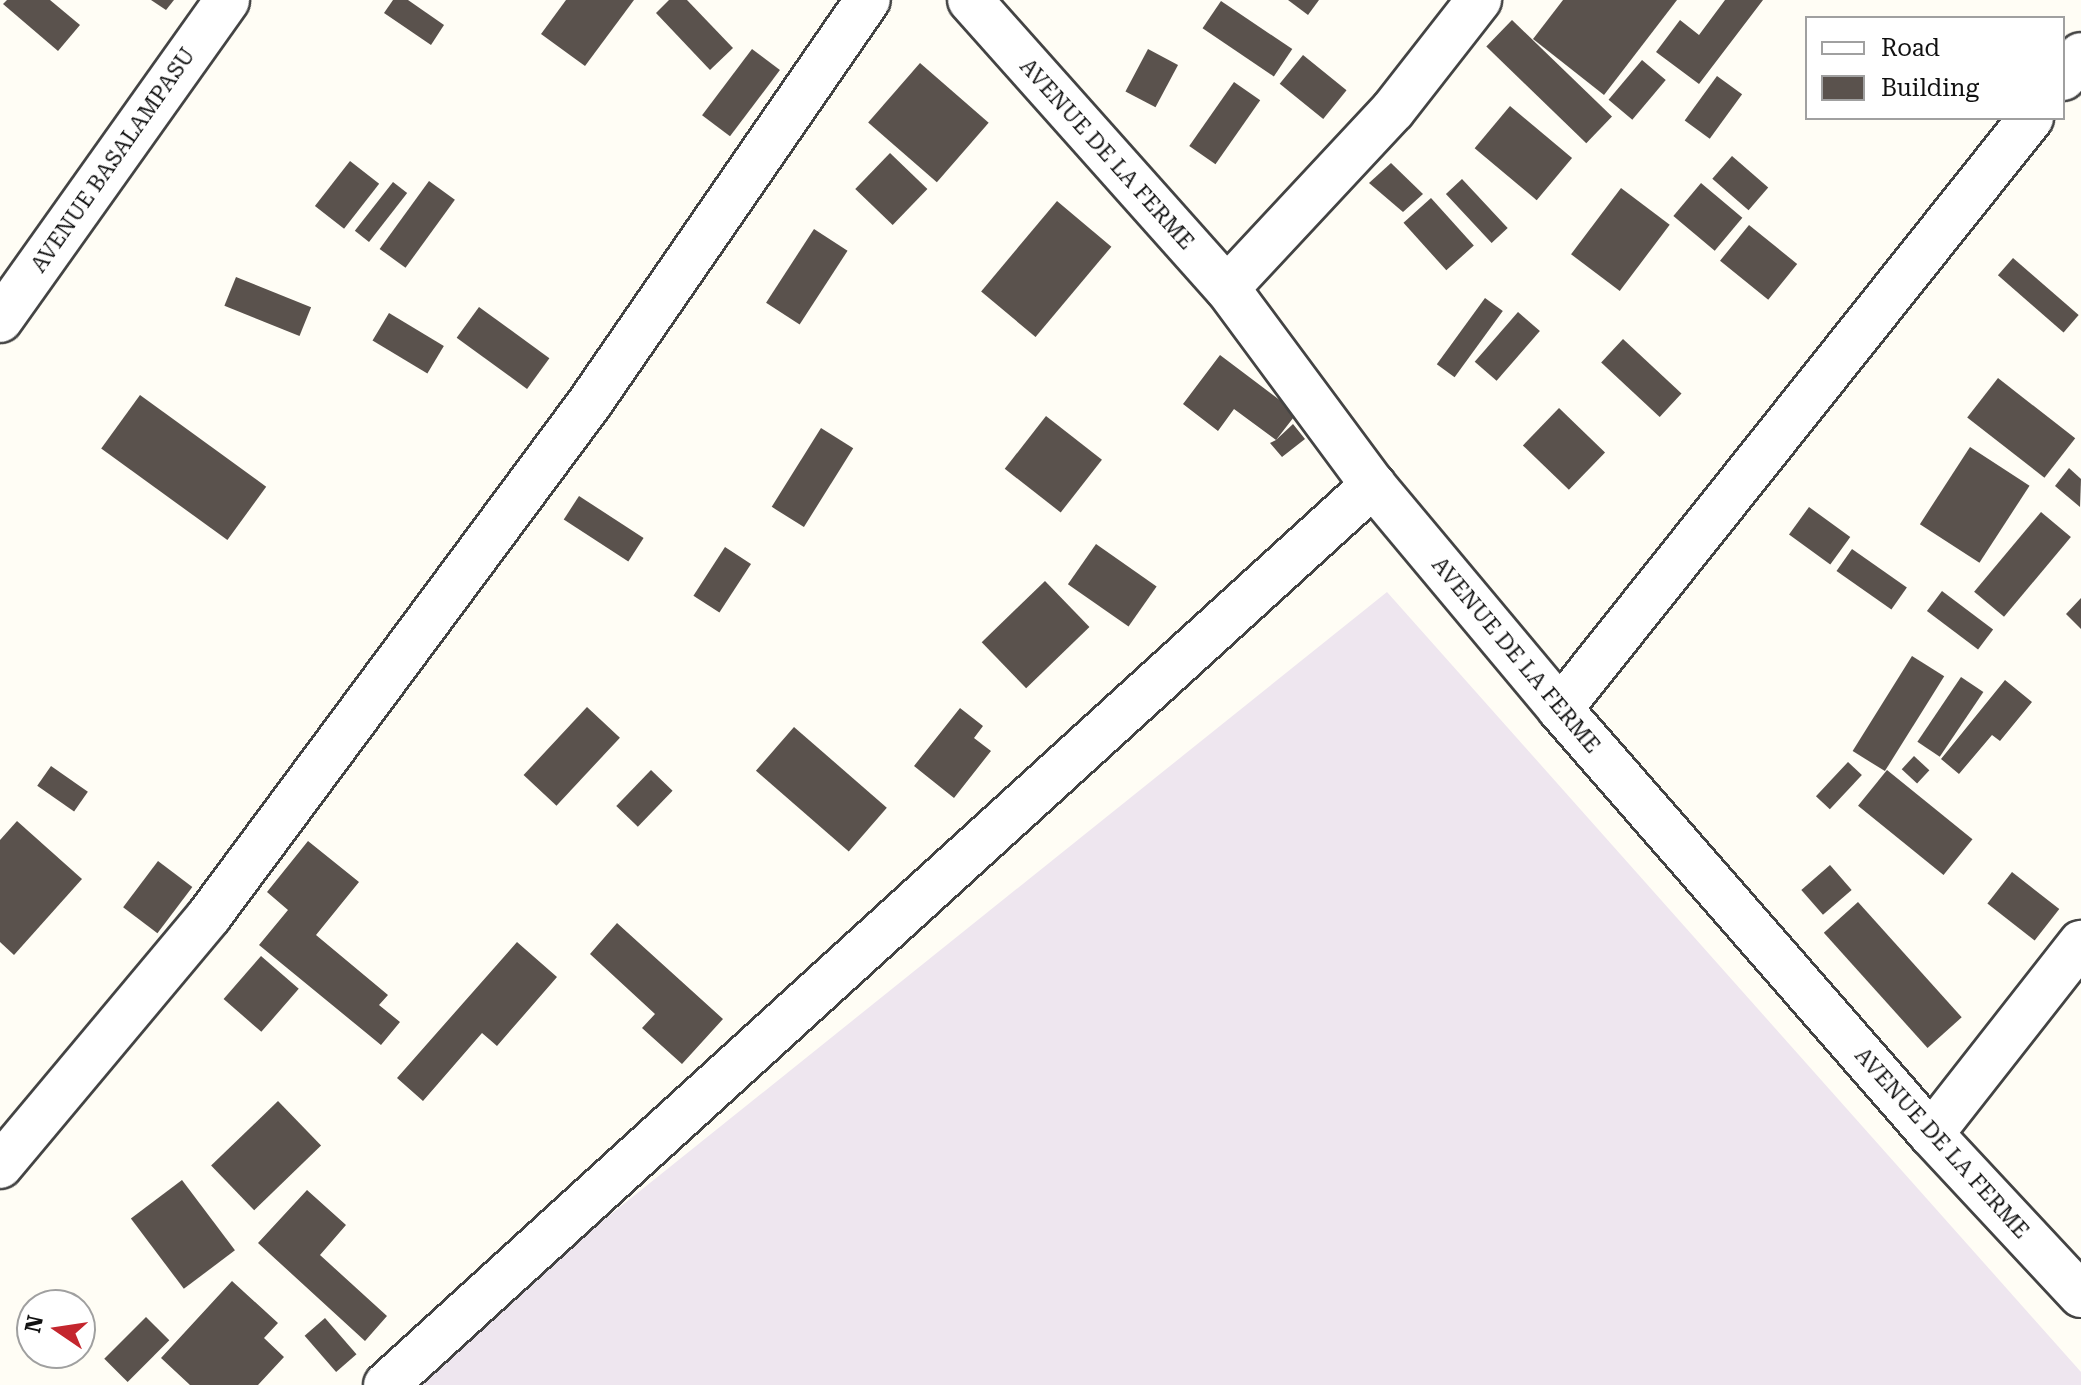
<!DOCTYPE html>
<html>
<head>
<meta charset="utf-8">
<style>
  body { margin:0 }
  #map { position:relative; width:2081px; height:1385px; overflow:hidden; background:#fffdf5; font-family:"Roboto Serif",serif }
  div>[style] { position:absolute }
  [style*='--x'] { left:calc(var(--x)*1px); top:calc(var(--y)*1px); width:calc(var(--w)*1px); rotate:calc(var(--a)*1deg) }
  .industrial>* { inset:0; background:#eee6ef }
  .building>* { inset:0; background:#5a524d; transform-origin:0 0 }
  .roads { filter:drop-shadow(2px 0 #444) drop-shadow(-2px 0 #444) drop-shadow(0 2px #444) drop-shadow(0 -2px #444) }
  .minor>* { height:44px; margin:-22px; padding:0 22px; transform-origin:22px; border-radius:22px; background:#fff }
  span { translate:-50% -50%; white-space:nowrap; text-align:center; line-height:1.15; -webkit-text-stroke:8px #fff; paint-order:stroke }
  .street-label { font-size:22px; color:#111 }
  .legend { position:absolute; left:1805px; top:16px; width:260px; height:104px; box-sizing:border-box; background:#fff; border:2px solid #a0a0a0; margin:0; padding:10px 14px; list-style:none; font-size:24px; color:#111 }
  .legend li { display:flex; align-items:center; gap:16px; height:40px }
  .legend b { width:40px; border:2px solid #a0a0a0 }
  .north { position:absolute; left:16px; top:1289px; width:80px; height:80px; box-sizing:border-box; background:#fff; border:2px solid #a0a0a0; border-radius:50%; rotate:283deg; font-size:22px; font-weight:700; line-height:32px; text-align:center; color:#111 }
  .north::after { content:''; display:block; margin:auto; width:28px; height:36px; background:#c4262e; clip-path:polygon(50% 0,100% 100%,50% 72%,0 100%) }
</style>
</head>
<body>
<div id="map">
  <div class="industrial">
    <i style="clip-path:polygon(1387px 592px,2081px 1372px,2081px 1385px,398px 1385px)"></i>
  </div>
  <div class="building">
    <i style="clip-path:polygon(7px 0,50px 0,80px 25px,58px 51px,3px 4px)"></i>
    <i style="clip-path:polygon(151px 0,174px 0,166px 10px)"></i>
    <i style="clip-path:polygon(393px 0,408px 0,444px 25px,431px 45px,384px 13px)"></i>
    <i style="clip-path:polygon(566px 0,634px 0,585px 66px,541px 34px)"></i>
    <i style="clip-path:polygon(669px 0,687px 0,733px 48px,710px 70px,656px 13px)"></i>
    <i style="clip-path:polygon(1288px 0,1319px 0,1308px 15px)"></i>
    <i style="clip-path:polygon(1563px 0,1677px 0,1604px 95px,1533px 39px)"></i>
    <i style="clip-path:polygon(1725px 0,1763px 0,1699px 84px,1656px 52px,1680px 20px,1699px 35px)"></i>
    <i style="left:1221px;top:1px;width:86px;height:33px;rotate:34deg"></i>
    <i style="left:1512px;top:20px;width:139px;height:37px;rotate:44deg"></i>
    <i style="left:752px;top:49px;width:35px;height:83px;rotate:37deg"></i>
    <i style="left:1148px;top:49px;width:34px;height:48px;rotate:28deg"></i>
    <i style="left:1303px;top:55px;width:56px;height:37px;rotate:39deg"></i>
    <i style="left:1642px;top:60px;width:31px;height:52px;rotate:40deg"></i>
    <i style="left:920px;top:63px;width:91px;height:79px;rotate:41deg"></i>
    <i style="left:1717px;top:76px;width:31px;height:55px;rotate:36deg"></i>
    <i style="left:1234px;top:82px;width:32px;height:78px;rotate:35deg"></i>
    <i style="left:1510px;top:106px;width:81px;height:55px;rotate:40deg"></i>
    <i style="left:890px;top:153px;width:52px;height:50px;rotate:44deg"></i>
    <i style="left:1732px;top:156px;width:48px;height:30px;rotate:41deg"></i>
    <i style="left:350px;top:161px;width:37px;height:57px;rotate:38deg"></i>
    <i style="clip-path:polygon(1391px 163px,1423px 194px,1403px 212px,1369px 183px)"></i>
    <i style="left:1462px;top:179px;width:67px;height:22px;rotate:47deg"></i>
    <i style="left:429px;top:181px;width:32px;height:84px;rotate:36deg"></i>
    <i style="left:393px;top:182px;width:18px;height:62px;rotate:38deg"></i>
    <i style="left:1701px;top:183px;width:54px;height:43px;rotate:40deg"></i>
    <i style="left:1621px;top:188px;width:61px;height:83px;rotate:37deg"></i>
    <i style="left:1431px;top:198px;width:64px;height:37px;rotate:48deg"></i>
    <i style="left:1057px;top:201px;width:71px;height:118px;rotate:40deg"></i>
    <i style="left:1749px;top:225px;width:62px;height:46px;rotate:39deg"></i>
    <i style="left:814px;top:229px;width:40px;height:88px;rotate:33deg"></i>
    <i style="left:2013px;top:258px;width:87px;height:23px;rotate:41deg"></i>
    <i style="left:236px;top:277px;width:81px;height:31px;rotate:22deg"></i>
    <i style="left:1485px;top:298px;width:22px;height:82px;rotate:36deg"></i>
    <i style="left:479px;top:307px;width:87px;height:38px;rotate:36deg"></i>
    <i style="left:1518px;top:312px;width:29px;height:66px;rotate:41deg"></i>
    <i style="left:389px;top:313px;width:64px;height:32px;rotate:31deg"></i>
    <i style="left:1623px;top:339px;width:80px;height:32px;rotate:43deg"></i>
    <i style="clip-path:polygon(1220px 355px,1297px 413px,1276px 440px,1293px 424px,1305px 439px,1282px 457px,1270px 443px,1276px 440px,1234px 409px,1218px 431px,1183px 404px)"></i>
    <i style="left:1998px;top:378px;width:98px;height:50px;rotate:38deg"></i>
    <i style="left:140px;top:395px;width:156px;height:66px;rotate:36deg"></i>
    <i style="left:1559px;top:408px;width:64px;height:52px;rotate:44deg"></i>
    <i style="left:1046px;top:416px;width:71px;height:67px;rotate:38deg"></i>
    <i style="left:821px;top:428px;width:38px;height:93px;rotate:32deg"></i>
    <i style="left:1970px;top:447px;width:71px;height:92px;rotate:33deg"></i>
    <i style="clip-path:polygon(2069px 468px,2081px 479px,2080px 507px,2055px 486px)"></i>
    <i style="left:579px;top:496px;width:77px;height:28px;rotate:33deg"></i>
    <i style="left:1809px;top:507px;width:51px;height:34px;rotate:36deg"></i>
    <i style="left:2041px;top:512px;width:39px;height:104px;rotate:40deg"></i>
    <i style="left:1096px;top:544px;width:74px;height:49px;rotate:35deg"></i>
    <i style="left:725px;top:547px;width:31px;height:58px;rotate:33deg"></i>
    <i style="left:1852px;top:549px;width:67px;height:27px;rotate:35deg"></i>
    <i style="left:1045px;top:581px;width:64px;height:88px;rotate:46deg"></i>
    <i style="left:1942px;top:591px;width:64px;height:25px;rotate:37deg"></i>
    <i style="clip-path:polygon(2081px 598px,2081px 629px,2066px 614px)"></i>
    <i style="left:1912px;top:656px;width:38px;height:112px;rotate:32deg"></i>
    <i style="left:1961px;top:677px;width:27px;height:78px;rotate:34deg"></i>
    <i style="clip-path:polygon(2005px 680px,2032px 702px,2000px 741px,1992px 735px,1959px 774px,1941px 759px)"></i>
    <i style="left:587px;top:707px;width:45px;height:93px;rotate:43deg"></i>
    <i style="clip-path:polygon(960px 708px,983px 726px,974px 738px,991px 751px,954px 798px,914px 766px)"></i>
    <i style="left:794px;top:727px;width:123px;height:58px;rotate:41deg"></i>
    <i style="left:1914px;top:756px;width:21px;height:18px;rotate:43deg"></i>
    <i style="left:1848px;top:762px;width:19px;height:47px;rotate:43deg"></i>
    <i style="left:51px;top:766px;width:45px;height:24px;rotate:35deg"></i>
    <i style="left:651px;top:770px;width:30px;height:50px;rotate:44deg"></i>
    <i style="left:1887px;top:770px;width:110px;height:46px;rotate:39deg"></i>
    <i style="clip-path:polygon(17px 821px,82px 879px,14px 955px,0 942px,0 840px)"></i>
    <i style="clip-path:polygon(308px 841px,359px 882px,316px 935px,388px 995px,379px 1005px,400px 1022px,381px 1045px,259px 945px,288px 910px,267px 892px)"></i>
    <i style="left:158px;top:861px;width:43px;height:58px;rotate:37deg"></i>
    <i style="left:1830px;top:865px;width:33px;height:38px;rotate:49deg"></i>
    <i style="left:2012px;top:872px;width:60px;height:40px;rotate:38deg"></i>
    <i style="left:1858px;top:902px;width:155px;height:46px;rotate:48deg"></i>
    <i style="clip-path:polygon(617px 923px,723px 1019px,682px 1064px,642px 1028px,655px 1014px,590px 954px)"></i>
    <i style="clip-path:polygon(517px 942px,557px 977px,497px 1046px,482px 1033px,423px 1101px,397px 1078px)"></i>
    <i style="left:261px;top:956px;width:50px;height:57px;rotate:41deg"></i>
    <i style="left:278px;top:1101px;width:62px;height:93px;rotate:46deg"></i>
    <i style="left:182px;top:1180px;width:88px;height:64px;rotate:53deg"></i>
    <i style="clip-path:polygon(307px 1190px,346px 1225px,320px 1255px,387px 1316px,365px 1341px,258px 1243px)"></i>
    <i style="clip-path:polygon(232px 1281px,278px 1323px,264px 1338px,284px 1357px,258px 1385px,190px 1385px,161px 1358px)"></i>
    <i style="left:146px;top:1317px;width:33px;height:59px;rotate:45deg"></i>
    <i style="left:325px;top:1318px;width:48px;height:27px;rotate:49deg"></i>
  </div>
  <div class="roads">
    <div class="minor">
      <i style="--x:970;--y:0;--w:386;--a:48.3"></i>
      <i style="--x:1227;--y:288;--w:245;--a:53.5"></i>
      <i style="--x:1373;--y:485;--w:292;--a:50.1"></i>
      <i style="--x:1560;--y:709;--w:564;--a:48.88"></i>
      <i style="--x:1931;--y:1134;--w:220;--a:47"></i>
      <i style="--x:2063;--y:78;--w:29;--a:-52"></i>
      <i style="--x:1227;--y:288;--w:243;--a:-47"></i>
      <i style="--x:1393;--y:110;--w:140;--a:-52"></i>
      <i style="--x:0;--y:320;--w:392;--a:-54.6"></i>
      <i style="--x:1560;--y:709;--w:756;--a:-51.45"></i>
      <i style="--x:1931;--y:1134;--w:243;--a:-51.9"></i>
      <i style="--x:0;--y:1166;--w:326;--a:-50.1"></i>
      <i style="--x:209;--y:916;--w:638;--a:-53.42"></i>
      <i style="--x:589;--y:404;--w:491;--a:-55.4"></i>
      <i style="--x:386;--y:1385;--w:1336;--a:-42.36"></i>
    </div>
  </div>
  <div class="street-label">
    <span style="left:1107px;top:154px;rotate:48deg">AVENUE DE LA FERME</span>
    <span style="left:113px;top:160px;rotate:-55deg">AVENUE BASALAMPASU</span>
    <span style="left:1516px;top:655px;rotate:50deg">AVENUE DE LA FERME</span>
    <span style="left:1942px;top:1143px;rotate:48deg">AVENUE DE LA FERME</span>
  </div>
  <ul class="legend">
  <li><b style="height:10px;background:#fff"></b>Road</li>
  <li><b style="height:22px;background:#5a524d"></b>Building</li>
  </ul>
  <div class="north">N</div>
</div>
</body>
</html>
